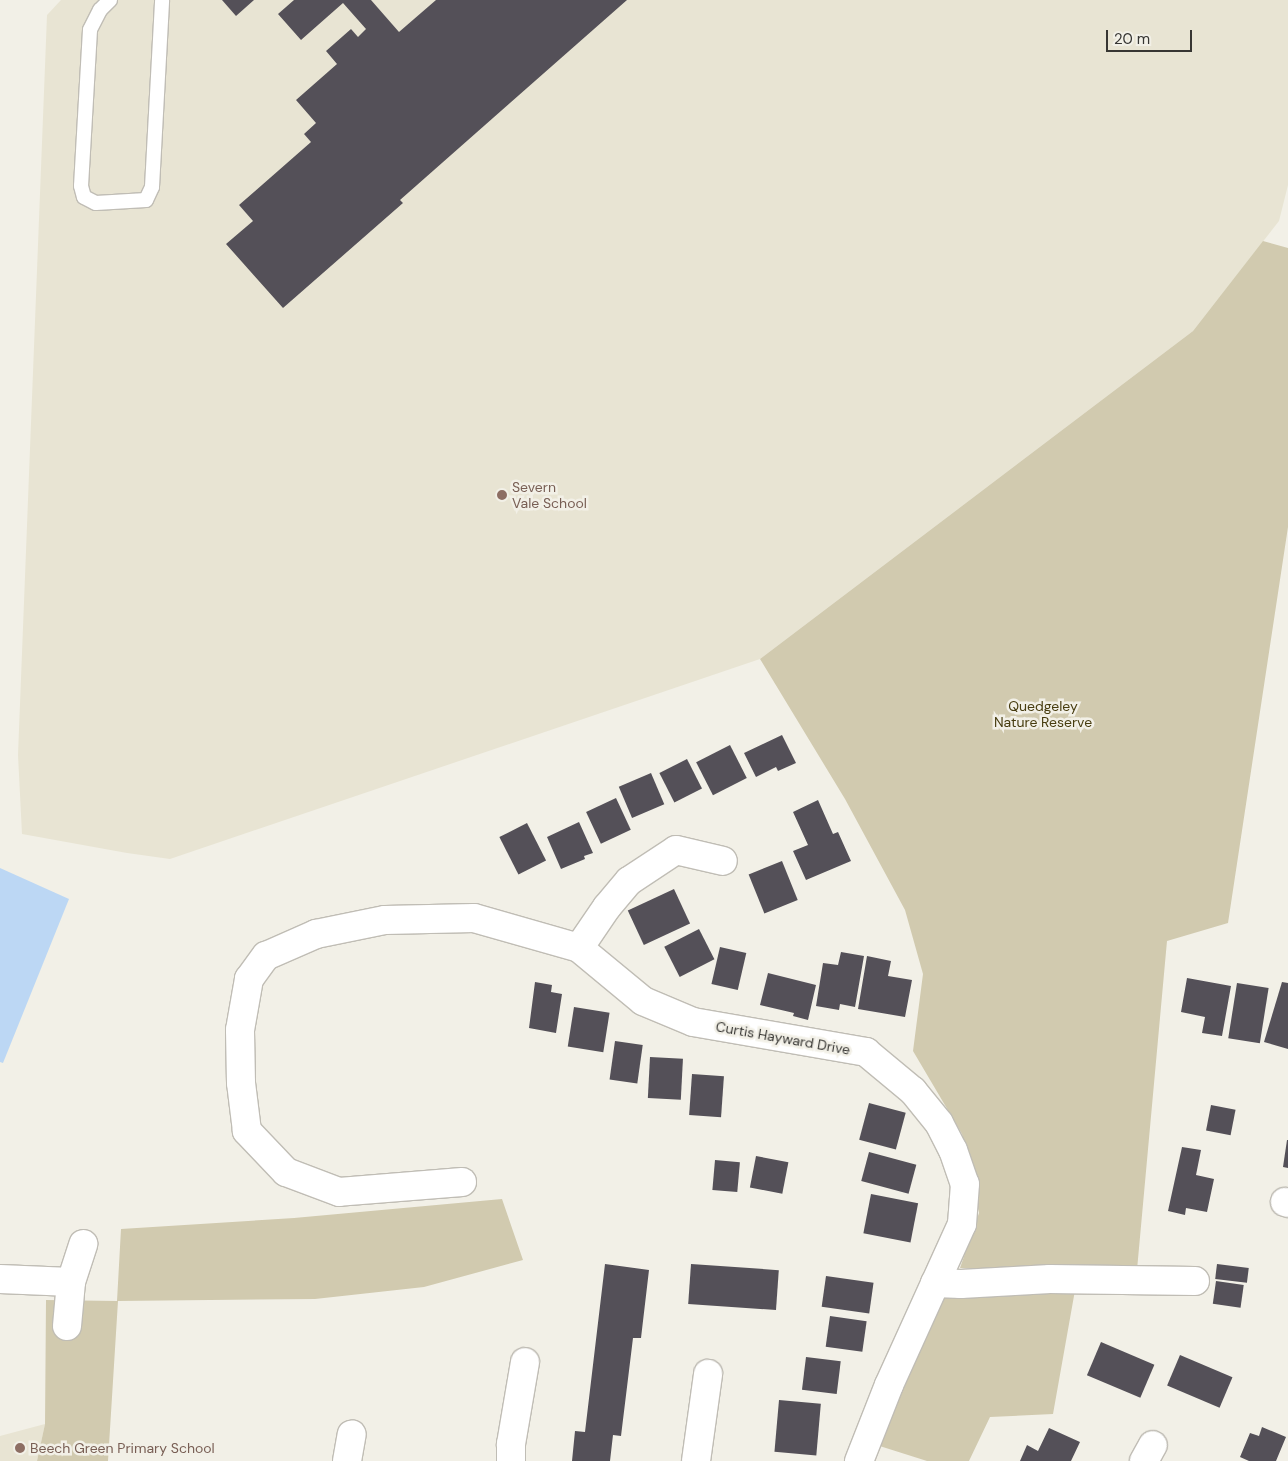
<!DOCTYPE html>
<html>
<head>
<meta charset="utf-8">
<style>
  body { margin:0 }
  #map { position:relative; width:1288px; height:1461px; overflow:hidden; background:#f2f0e7; font-family:"DM Sans",sans-serif }
  div>[style] { position:absolute }
  [style*='--x'] { left:calc(var(--x)*1px); top:calc(var(--y)*1px); width:calc(var(--w)*1px); rotate:calc(var(--a)*1deg) }
  .built>* { inset:0; background:#e8e4d3 }
  .green>* { inset:0; background:#d1caaf }
  .water>* { inset:0; background:#bcd7f4 }
  .building>* { inset:0; background:#545058; transform-origin:0 0 }
  .roads { filter:drop-shadow(1px 0 #c0bdb5) drop-shadow(-1px 0 #c0bdb5) drop-shadow(0 1px #c0bdb5) drop-shadow(0 -1px #c0bdb5) }
  .lane>* { height:14px; margin:-7px; padding:0 7px; transform-origin:7px; border-radius:7px; background:#fff }
  .street>* { height:28px; margin:-14px; padding:0 14px; transform-origin:14px; border-radius:14px; background:#fff }
  .dots>* { width:14px; height:14px; translate:-50% -50%; box-sizing:border-box; border:2px solid #f2f0e7; border-radius:50% }
  span { translate:-50% -50%; white-space:nowrap; text-align:center; line-height:1.15; -webkit-text-stroke:5px #f2f0e7; paint-order:stroke }
  .education-label { font-size:14px; color:#785e54 }
  .left { translate:0 -50%; text-align:left }
  .park-label { font-size:14px; color:#473c0f }
  .street-label { font-size:14px; color:#373633 }
  .scale { position:absolute; left:1106px; top:30px; width:86px; height:22px; box-sizing:border-box; border:2px solid #373633; border-top:0; padding-left:6px; font-size:15px; line-height:18px; white-space:nowrap; color:#373633; -webkit-text-stroke:4px #f2f0e7; paint-order:stroke }
</style>
</head>
<body>
<div id="map">
  <div class="built">
    <i style="clip-path:polygon(61px 0,1288px 0,1288px 185px,1279px 221px,1193px 331px,760px 659px,170px 859px,127px 853px,22px 834px,18px 755px,47px 15px)"></i>
    <i style="clip-path:polygon(45px 1424px,37px 1461px,0 1461px,0 1436px)"></i>
  </div>
  <div class="green">
    <i style="clip-path:polygon(1263px 241px,1288px 248px,1288px 527px,1228px 923px,1167px 941px,1137px 1270px,960px 1268px,979px 1213px,962px 1134px,913px 1051px,923px 974px,905px 910px,845px 799px,760px 659px,1193px 331px)"></i>
    <i style="clip-path:polygon(502px 1199px,523px 1260px,424px 1287px,315px 1299px,118px 1301px,108px 1461px,37px 1461px,45px 1424px,46px 1300px,117px 1301px,121px 1229px,294px 1218px)"></i>
    <i style="clip-path:polygon(1077px 1279px,1053px 1414px,990px 1417px,969px 1461px,927px 1461px,867px 1442px,935px 1283px)"></i>
  </div>
  <div class="water">
    <i style="clip-path:polygon(0 868px,69px 899px,3px 1063px,0 1062px)"></i>
  </div>
  <div class="building">
    <i style="clip-path:polygon(222px 0,254px 0,236px 16px)"></i>
    <i style="clip-path:polygon(294px 0,371px 0,399px 32px,436px 0,627px 0,400px 200px,403px 203px,283px 308px,226px 244px,253px 221px,239px 205px,311px 142px,304px 134px,316px 123px,296px 100px,337px 64px,326px 51px,351px 29px,358px 37px,366px 29px,343px 3px,301px 40px,278px 14px)"></i>
    <i style="clip-path:polygon(782px 735px,796px 763px,778px 771px,776px 767px,756px 777px,744px 753px)"></i>
    <i style="left:730px;top:745px;width:37px;height:38px;rotate:63deg"></i>
    <i style="left:687px;top:759px;width:33px;height:31px;rotate:63deg"></i>
    <i style="left:651px;top:773px;width:34px;height:35px;rotate:67deg"></i>
    <i style="left:616px;top:798px;width:35px;height:33px;rotate:65deg"></i>
    <i style="clip-path:polygon(818px 800px,833px 834px,838px 832px,851px 861px,806px 880px,793px 851px,808px 845px,793px 812px)"></i>
    <i style="clip-path:polygon(579px 822px,593px 853px,584px 856px,585px 859px,561px 869px,547px 837px)"></i>
    <i style="left:527px;top:823px;width:42px;height:31px;rotate:63deg"></i>
    <i style="left:782px;top:861px;width:42px;height:36px;rotate:68deg"></i>
    <i style="left:674px;top:889px;width:38px;height:51px;rotate:65deg"></i>
    <i style="left:699px;top:929px;width:34px;height:39px;rotate:63deg"></i>
    <i style="left:720px;top:947px;width:27px;height:38px;rotate:13deg"></i>
    <i style="clip-path:polygon(841px 952px,864px 956px,855px 1007px,840px 1004px,839px 1010px,816px 1006px,823px 963px,838px 965px)"></i>
    <i style="clip-path:polygon(867px 956px,891px 961px,888px 976px,912px 980px,905px 1017px,858px 1009px)"></i>
    <i style="clip-path:polygon(768px 973px,816px 985px,808px 1020px,793px 1016px,794px 1013px,760px 1005px)"></i>
    <i style="clip-path:polygon(1187px 978px,1231px 986px,1222px 1036px,1202px 1033px,1205px 1017px,1181px 1012px)"></i>
    <i style="clip-path:polygon(535px 982px,552px 985px,551px 992px,562px 994px,556px 1033px,529px 1028px)"></i>
    <i style="clip-path:polygon(1282px 982px,1288px 983px,1288px 1049px,1264px 1042px)"></i>
    <i style="left:1237px;top:983px;width:32px;height:56px;rotate:9deg"></i>
    <i style="left:574px;top:1007px;width:36px;height:40px;rotate:9deg"></i>
    <i style="left:615px;top:1041px;width:28px;height:39px;rotate:8deg"></i>
    <i style="left:650px;top:1057px;width:33px;height:41px;rotate:3deg"></i>
    <i style="left:692px;top:1074px;width:32px;height:41px;rotate:4deg"></i>
    <i style="left:869px;top:1103px;width:38px;height:38px;rotate:15deg"></i>
    <i style="left:1211px;top:1105px;width:25px;height:26px;rotate:11deg"></i>
    <i style="clip-path:polygon(1287px 1140px,1288px 1140px,1288px 1168px,1283px 1167px)"></i>
    <i style="clip-path:polygon(1182px 1147px,1201px 1150px,1196px 1175px,1214px 1179px,1207px 1212px,1186px 1208px,1185px 1215px,1168px 1211px)"></i>
    <i style="left:869px;top:1152px;width:49px;height:30px;rotate:15deg"></i>
    <i style="left:756px;top:1156px;width:33px;height:32px;rotate:11deg"></i>
    <i style="left:715px;top:1160px;width:25px;height:30px;rotate:5deg"></i>
    <i style="left:871px;top:1194px;width:48px;height:40px;rotate:11deg"></i>
    <i style="clip-path:polygon(605px 1264px,649px 1270px,641px 1338px,633px 1338px,621px 1436px,613px 1435px,610px 1461px,572px 1461px,575px 1431px,585px 1432px)"></i>
    <i style="left:691px;top:1264px;width:88px;height:40px;rotate:4deg"></i>
    <i style="left:1217px;top:1264px;width:32px;height:15px;rotate:7deg"></i>
    <i style="left:826px;top:1276px;width:48px;height:31px;rotate:8deg"></i>
    <i style="left:1216px;top:1281px;width:28px;height:23px;rotate:8deg"></i>
    <i style="left:830px;top:1316px;width:37px;height:31px;rotate:8deg"></i>
    <i style="left:1101px;top:1342px;width:58px;height:36px;rotate:23deg"></i>
    <i style="left:1180px;top:1355px;width:57px;height:33px;rotate:23deg"></i>
    <i style="left:806px;top:1357px;width:35px;height:33px;rotate:7deg"></i>
    <i style="left:779px;top:1400px;width:42px;height:52px;rotate:5deg"></i>
    <i style="clip-path:polygon(1262px 1427px,1286px 1437px,1276px 1461px,1249px 1461px,1240px 1457px,1250px 1433px,1259px 1436px)"></i>
    <i style="clip-path:polygon(1049px 1428px,1080px 1442px,1071px 1461px,1020px 1461px,1027px 1445px,1038px 1451px)"></i>
  </div>
  <div class="roads">
    <div class="lane">
      <i style="--x:110;--y:0;--w:14;--a:135"></i>
      <i style="--x:100;--y:10;--w:22;--a:117"></i>
      <i style="--x:90;--y:30;--w:156;--a:93.3"></i>
      <i style="--x:81;--y:186;--w:11;--a:75"></i>
      <i style="--x:84;--y:197;--w:13;--a:27"></i>
      <i style="--x:96;--y:203;--w:50;--a:-3.4"></i>
      <i style="--x:146;--y:200;--w:14;--a:-65"></i>
      <i style="--x:152;--y:187;--w:187;--a:-86.9"></i>
    </div>
    <div class="street">
      <i style="--x:579;--y:948;--w:50;--a:-55.7"></i>
      <i style="--x:607;--y:907;--w:34;--a:-50"></i>
      <i style="--x:629;--y:881;--w:56;--a:-33.4"></i>
      <i style="--x:676;--y:850;--w:48;--a:13.2"></i>
      <i style="--x:462;--y:1182;--w:123;--a:175.4"></i>
      <i style="--x:339;--y:1192;--w:57;--a:-159.3"></i>
      <i style="--x:286;--y:1172;--w:57;--a:-133.6"></i>
      <i style="--x:247;--y:1131;--w:48;--a:-97.1"></i>
      <i style="--x:241;--y:1083;--w:53;--a:-91.1"></i>
      <i style="--x:240;--y:1030;--w:52;--a:-80"></i>
      <i style="--x:249;--y:979;--w:29;--a:-54"></i>
      <i style="--x:266;--y:956;--w:55;--a:-23.7"></i>
      <i style="--x:316;--y:934;--w:70;--a:-11.5"></i>
      <i style="--x:385;--y:920;--w:89;--a:-1.3"></i>
      <i style="--x:474;--y:918;--w:109;--a:15.9"></i>
      <i style="--x:579;--y:948;--w:83;--a:39.6"></i>
      <i style="--x:643;--y:1001;--w:54;--a:22.8"></i>
      <i style="--x:693;--y:1022;--w:176;--a:9.8"></i>
      <i style="--x:866;--y:1052;--w:61;--a:39.7"></i>
      <i style="--x:913;--y:1091;--w:41;--a:50.9"></i>
      <i style="--x:939;--y:1123;--w:30;--a:63"></i>
      <i style="--x:953;--y:1150;--w:36;--a:71"></i>
      <i style="--x:965;--y:1184;--w:40;--a:94.3"></i>
      <i style="--x:962;--y:1224;--w:177;--a:114.4"></i>
      <i style="--x:889;--y:1385;--w:82;--a:111.5"></i>
      <i style="--x:1285;--y:1202;--w:3;--a:18"></i>
      <i style="--x:0;--y:1279;--w:71;--a:2.4"></i>
      <i style="--x:935;--y:1283;--w:26;--a:2"></i>
      <i style="--x:961;--y:1284;--w:89;--a:-3.2"></i>
      <i style="--x:1050;--y:1279;--w:145;--a:0.8"></i>
      <i style="--x:67;--y:1326;--w:44;--a:-84.8"></i>
      <i style="--x:71;--y:1282;--w:40;--a:-72"></i>
      <i style="--x:347;--y:1461;--w:27;--a:-80"></i>
      <i style="--x:511;--y:1461;--w:17;--a:-90"></i>
      <i style="--x:511;--y:1444;--w:83;--a:-80.3"></i>
      <i style="--x:696;--y:1461;--w:88;--a:-82.1"></i>
      <i style="--x:1144;--y:1461;--w:18;--a:-61"></i>
    </div>
  </div>
  <div class="dots">
    <i style="left:502px;top:495px;background:#8d6e63"></i>
    <i style="left:20px;top:1448px;background:#8d6e63"></i>
  </div>
  <div class="education-label">
    <span class="left" style="left:512px;top:495px">Severn<br>Vale School</span>
    <span class="left" style="left:30px;top:1448px">Beech Green Primary School</span>
  </div>
  <div class="park-label">
    <span style="left:1043px;top:714px">Quedgeley<br>Nature Reserve</span>
  </div>
  <div class="street-label">
    <span style="left:783px;top:1038px;rotate:10deg">Curtis Hayward Drive</span>
  </div>
  <div class="scale">20 m</div>
</div>
</body>
</html>
